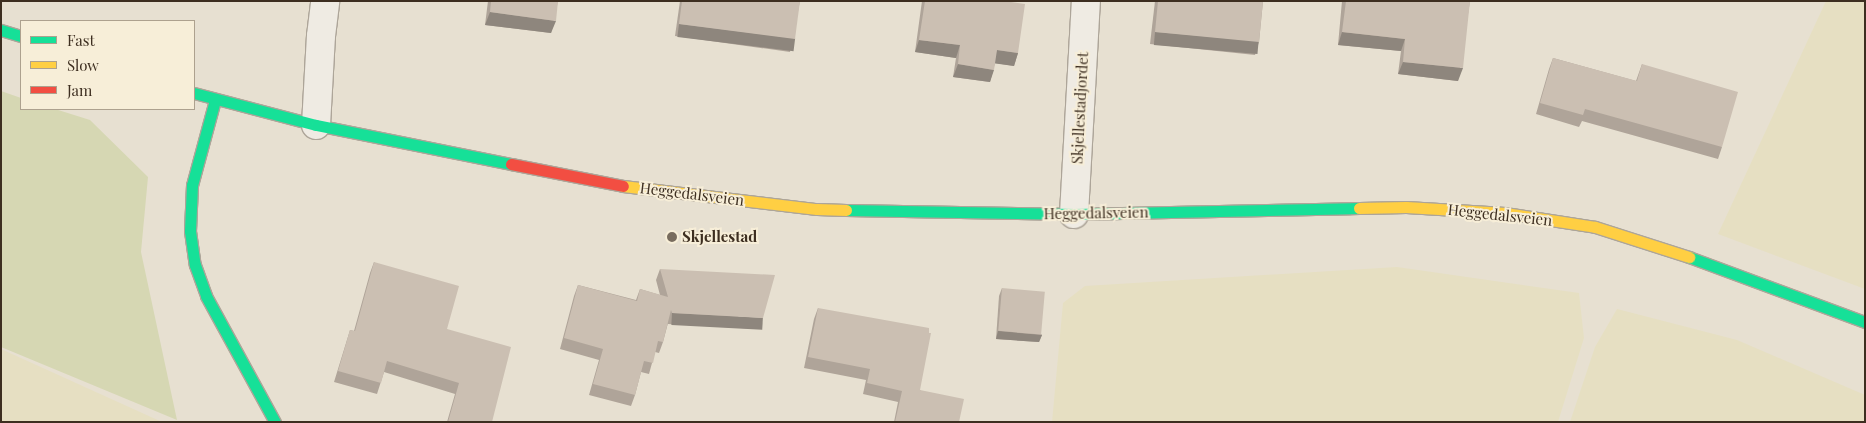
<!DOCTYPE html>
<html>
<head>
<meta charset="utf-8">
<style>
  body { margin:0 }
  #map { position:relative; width:1866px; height:423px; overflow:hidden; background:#e7e0d1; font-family:"Playfair Display",serif }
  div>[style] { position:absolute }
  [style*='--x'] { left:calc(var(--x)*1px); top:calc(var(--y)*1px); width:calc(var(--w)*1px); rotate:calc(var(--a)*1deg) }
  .farmland>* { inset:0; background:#e6dfc2 }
  .green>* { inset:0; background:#d6d7b3 }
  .roads { filter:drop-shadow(1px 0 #ada599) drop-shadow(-1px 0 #ada599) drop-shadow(0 1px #ada599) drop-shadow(0 -1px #ada599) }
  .street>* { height:28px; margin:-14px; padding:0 14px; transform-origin:14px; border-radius:14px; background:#efebe3 }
  .fast>* { height:11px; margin:-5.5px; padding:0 5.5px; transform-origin:5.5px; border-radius:5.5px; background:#16e098 }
  .slow>* { height:11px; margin:-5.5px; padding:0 5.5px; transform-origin:5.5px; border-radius:5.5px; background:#ffcf43 }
  .jam>* { height:11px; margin:-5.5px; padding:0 5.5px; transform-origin:5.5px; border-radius:5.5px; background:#f24e42 }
  .wall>* { inset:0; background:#afa499 }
  .shaded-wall>* { inset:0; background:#8e867d; transform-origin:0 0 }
  .building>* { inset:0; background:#cbbfb2; transform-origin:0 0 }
  .dots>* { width:14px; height:14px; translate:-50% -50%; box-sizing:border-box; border:2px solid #f7eed8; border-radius:50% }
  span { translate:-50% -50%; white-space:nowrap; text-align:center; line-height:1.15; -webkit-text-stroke:4px #f7eed8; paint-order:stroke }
  .street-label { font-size:15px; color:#3d2e20 }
  .poi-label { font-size:15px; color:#3d2e20; font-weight:700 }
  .left { translate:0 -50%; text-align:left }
  .frame { position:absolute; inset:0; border:2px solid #3d2e20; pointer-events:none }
  .legend { position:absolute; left:20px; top:20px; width:175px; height:90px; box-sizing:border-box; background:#f7eed8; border:1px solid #ada18e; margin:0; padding:6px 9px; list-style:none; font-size:15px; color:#3d2e20 }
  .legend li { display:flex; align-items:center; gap:10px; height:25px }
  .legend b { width:25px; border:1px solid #ada18e }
</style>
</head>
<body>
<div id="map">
  <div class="farmland">
    <i style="clip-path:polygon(1826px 1px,1865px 1px,1865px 289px,1718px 234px)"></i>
    <i style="clip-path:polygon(1397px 267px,1579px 293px,1584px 338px,1558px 422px,1052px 422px,1063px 303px,1085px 286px)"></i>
    <i style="clip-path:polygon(1617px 309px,1737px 340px,1865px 395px,1865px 422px,1570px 422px,1595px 347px)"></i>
    <i style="clip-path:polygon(1px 349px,162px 422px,1px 422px)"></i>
  </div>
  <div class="green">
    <i style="clip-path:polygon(1px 91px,21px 98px,21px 109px,55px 109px,90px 120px,148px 177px,141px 252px,177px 420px,1px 347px)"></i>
  </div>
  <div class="roads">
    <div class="street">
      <i style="--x:316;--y:125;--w:89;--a:-86.8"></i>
      <i style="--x:321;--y:36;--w:35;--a:-83"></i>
      <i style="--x:1074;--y:214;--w:213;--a:-86.8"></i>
    </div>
    <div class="fast">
      <i style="--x:1;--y:30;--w:21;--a:17"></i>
      <i style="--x:194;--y:93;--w:126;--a:14.7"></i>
      <i style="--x:316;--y:125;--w:199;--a:11.3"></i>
      <i style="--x:215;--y:100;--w:88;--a:105.1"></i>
      <i style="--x:192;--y:185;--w:46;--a:92.5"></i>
      <i style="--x:190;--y:231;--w:34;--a:82"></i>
      <i style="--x:195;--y:265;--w:33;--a:70"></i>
      <i style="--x:206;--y:296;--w:144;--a:61.3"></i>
      <i style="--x:846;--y:210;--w:228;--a:1"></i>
      <i style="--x:1074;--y:214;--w:285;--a:-1.2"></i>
      <i style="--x:1689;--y:257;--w:188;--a:20.3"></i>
    </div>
    <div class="slow">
      <i style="--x:623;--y:186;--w:195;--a:6.8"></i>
      <i style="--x:817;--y:209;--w:29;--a:2"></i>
      <i style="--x:1359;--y:208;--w:47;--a:-1.2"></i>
      <i style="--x:1406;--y:207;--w:99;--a:3.5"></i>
      <i style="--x:1505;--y:213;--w:91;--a:8.8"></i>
      <i style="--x:1595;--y:227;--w:99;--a:17.7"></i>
    </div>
    <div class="jam">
      <i style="--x:511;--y:164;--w:114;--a:11.1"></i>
    </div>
  </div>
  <div class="wall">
    <i style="clip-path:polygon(488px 1px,558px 1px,551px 33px,485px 25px)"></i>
    <i style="clip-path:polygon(680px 1px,800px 1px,790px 52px,675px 36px)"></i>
    <i style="clip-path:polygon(922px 1px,1004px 1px,1018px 53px,1014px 66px,995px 63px,990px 82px,953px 77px,956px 58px,915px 52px)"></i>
    <i style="clip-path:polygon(1155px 1px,1263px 1px,1259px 42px,1255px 55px,1150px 44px)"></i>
    <i style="clip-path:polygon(1342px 1px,1470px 1px,1458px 81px,1398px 74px,1401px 51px,1338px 45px)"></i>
    <i style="clip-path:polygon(1553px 58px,1636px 81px,1642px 64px,1722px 147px,1718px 159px,1582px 121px,1579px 127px,1536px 114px,1549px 69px)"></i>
    <i style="clip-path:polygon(374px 262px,447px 329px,492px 422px,447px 422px,455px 394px,384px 372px,377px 394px,334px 382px,350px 330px,354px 331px,370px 273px)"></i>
    <i style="clip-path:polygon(660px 269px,759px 329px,668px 324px,668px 323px,663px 342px,659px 353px,655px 352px,649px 374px,641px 372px,635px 395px,631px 406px,589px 395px,599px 360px,560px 349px,574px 296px,578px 285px,636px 300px,640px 289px,660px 295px,656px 280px)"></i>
    <i style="clip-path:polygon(1002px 288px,1042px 335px,1039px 342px,996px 339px,999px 296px)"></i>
    <i style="clip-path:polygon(818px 308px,920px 390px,959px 422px,894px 422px,898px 402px,863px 394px,866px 380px,804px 368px,814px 319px)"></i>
  </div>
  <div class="shaded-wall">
    <i style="clip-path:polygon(490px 12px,556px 21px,551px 33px,485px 25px)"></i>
    <i style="left:679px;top:24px;width:117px;height:13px;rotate:7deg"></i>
    <i style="left:1155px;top:32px;width:104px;height:13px;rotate:5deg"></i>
    <i style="clip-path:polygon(1342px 32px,1405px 39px,1401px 51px,1338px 45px)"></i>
    <i style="clip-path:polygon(919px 40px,960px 45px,956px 58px,915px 52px)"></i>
    <i style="clip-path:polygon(997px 50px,1018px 53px,1014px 66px,992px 63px)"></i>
    <i style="clip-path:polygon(1403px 62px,1463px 68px,1458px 81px,1398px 74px)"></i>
    <i style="clip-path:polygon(958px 64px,994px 70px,990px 82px,953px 77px)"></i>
    <i style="left:672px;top:313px;width:91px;height:12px;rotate:3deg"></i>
    <i style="clip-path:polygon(998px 331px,1042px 335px,1039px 342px,996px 339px)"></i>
  </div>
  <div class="building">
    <i style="clip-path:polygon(491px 1px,558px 1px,556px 21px,490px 12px)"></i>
    <i style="clip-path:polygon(682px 1px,800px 1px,795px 39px,679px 24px)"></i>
    <i style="clip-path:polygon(925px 1px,1004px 1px,1025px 4px,1018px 53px,997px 50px,994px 70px,958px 64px,960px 45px,919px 40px)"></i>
    <i style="clip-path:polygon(1158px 1px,1263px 1px,1259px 42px,1155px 32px)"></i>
    <i style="clip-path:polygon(1346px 1px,1470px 1px,1463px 68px,1403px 62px,1405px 39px,1342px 32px)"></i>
    <i style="clip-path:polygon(1553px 58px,1637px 81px,1642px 64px,1738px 92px,1722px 147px,1585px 109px,1583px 115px,1540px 103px)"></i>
    <i style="clip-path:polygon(374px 262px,459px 286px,447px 329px,511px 347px,492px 422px,448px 422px,459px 383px,387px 361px,381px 383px,338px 371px,350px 330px,355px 331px)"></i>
    <i style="clip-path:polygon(660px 269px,775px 275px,763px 318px,672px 313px,671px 310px,663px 342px,658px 341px,653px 363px,644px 361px,635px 395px,593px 384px,603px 349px,564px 338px,578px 285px,637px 301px,640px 289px,668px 297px)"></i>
    <i style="left:1002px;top:288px;width:43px;height:43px;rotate:5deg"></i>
    <i style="clip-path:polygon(818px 308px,929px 328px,929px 333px,931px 333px,920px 390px,964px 399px,959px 422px,895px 422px,902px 391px,867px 383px,870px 369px,808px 357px)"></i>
  </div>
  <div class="dots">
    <i style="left:672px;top:237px;background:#786c5e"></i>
  </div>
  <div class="street-label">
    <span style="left:1080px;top:108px;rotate:-87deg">Skjellestadjordet</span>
    <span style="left:692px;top:194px;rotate:7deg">Heggedalsveien</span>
    <span style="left:1096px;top:213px;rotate:-1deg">Heggedalsveien</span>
    <span style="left:1500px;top:215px;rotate:6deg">Heggedalsveien</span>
  </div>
  <div class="poi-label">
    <span class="left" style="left:682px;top:237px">Skjellestad</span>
  </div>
  <div class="frame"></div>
  <ul class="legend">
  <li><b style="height:6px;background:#16e098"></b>Fast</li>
  <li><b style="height:6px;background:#ffcf43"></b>Slow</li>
  <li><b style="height:6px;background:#f24e42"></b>Jam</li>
  </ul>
</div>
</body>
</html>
